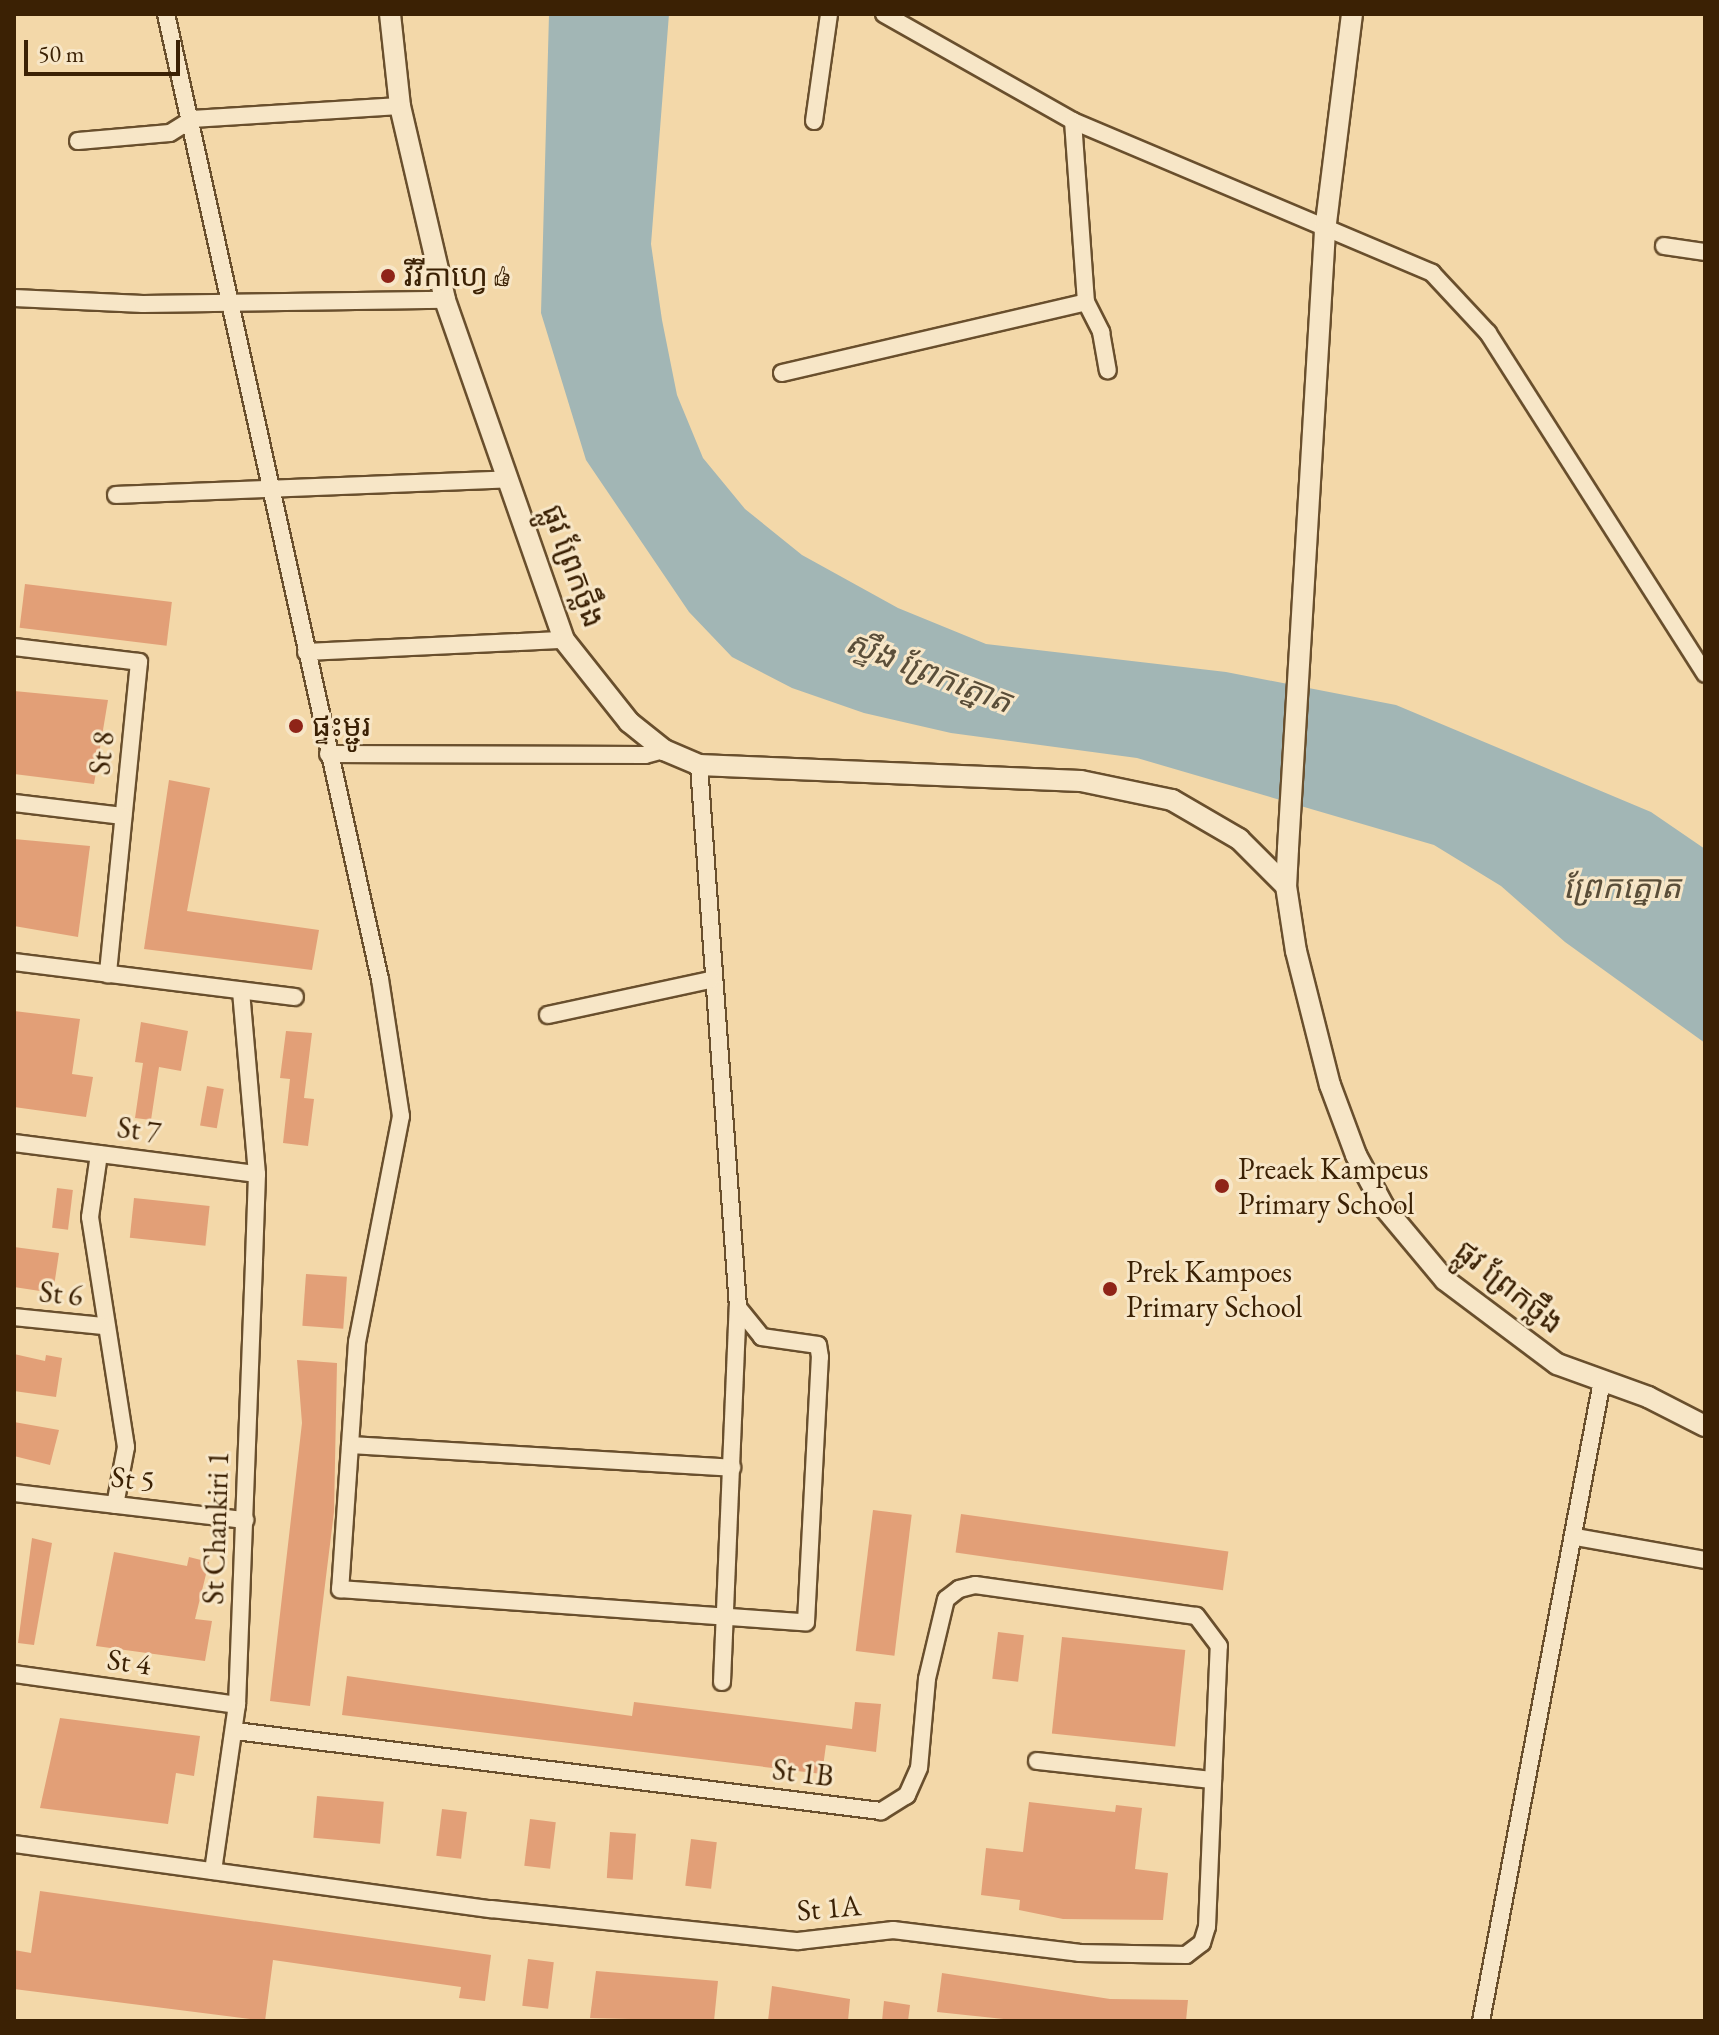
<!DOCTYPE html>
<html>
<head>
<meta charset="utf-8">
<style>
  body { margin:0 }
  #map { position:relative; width:1719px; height:2035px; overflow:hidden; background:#f3d8a9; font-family:"EB Garamond","Noto Sans Khmer",serif }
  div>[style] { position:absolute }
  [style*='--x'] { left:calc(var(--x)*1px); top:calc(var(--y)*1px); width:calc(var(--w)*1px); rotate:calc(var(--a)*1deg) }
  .water>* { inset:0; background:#a2b6b5 }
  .building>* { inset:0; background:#e29f77; transform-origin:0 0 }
  .roads { filter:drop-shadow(2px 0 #694f2d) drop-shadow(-2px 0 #694f2d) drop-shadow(0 2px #694f2d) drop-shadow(0 -2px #694f2d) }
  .minor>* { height:16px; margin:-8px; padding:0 8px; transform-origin:8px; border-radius:8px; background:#f7e6c7 }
  .tertiary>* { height:20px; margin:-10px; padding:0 10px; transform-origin:10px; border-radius:10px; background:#f7e6c7 }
  .dots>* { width:22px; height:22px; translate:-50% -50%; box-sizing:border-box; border:4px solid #f7e6c7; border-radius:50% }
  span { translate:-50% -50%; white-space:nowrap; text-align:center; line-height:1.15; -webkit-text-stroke:6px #f7e6c7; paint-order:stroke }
  .poi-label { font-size:30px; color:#3b2104 }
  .left { translate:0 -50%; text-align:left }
  .street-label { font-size:30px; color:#3b2104 }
  .water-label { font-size:32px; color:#5a4e39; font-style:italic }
  .frame { position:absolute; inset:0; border:16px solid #3b2104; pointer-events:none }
  .scale { position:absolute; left:24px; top:40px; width:156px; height:36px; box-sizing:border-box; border:4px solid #3b2104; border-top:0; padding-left:10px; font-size:24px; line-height:28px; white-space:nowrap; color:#3b2104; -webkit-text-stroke:6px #f7e6c7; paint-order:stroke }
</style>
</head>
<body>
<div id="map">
  <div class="water">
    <i style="clip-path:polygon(549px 14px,669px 14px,651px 244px,662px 320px,677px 395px,703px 458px,745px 509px,802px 555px,898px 608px,986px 644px,1226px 672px,1396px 705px,1651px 812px,1705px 849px,1705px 1043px,1565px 942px,1501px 886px,1434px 845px,1137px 758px,951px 733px,864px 713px,792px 688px,732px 657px,689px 612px,586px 460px,541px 313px)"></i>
  </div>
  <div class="building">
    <i style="left:25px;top:584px;width:148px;height:44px;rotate:7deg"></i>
    <i style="clip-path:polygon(14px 691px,108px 700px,94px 784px,14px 774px)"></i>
    <i style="clip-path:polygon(169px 780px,210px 788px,187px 911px,319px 930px,312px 970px,144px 949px)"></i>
    <i style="clip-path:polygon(14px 839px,90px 846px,78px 937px,14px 926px)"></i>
    <i style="clip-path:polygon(14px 1011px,80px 1019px,72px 1074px,93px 1077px,86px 1117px,14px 1107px)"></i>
    <i style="clip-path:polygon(141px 1022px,188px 1031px,181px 1071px,159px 1067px,151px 1120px,135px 1118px,143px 1063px,135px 1062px)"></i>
    <i style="clip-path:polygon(286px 1031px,312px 1033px,304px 1098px,314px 1099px,308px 1146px,283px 1143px,290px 1079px,280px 1078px)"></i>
    <i style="left:207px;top:1086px;width:17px;height:40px;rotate:10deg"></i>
    <i style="left:57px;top:1188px;width:16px;height:40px;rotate:7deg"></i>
    <i style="left:134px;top:1198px;width:76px;height:40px;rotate:6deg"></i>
    <i style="clip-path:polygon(14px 1247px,59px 1253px,53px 1293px,14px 1287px)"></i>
    <i style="left:306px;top:1274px;width:41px;height:52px;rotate:4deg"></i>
    <i style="clip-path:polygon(14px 1354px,45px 1361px,46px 1355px,62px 1358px,56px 1397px,14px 1391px)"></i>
    <i style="clip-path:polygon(297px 1360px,337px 1363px,334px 1512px,310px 1706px,270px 1701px,302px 1423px)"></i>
    <i style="clip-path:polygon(14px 1422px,59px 1430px,50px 1465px,14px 1456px)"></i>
    <i style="left:873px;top:1510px;width:39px;height:142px;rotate:7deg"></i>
    <i style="left:961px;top:1514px;width:270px;height:39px;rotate:8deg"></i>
    <i style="clip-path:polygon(32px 1538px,52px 1543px,34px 1645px,18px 1643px)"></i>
    <i style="clip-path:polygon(114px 1552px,187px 1566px,189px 1557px,209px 1562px,195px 1619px,212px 1621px,205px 1661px,96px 1646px)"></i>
    <i style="left:998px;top:1632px;width:26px;height:47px;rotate:7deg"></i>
    <i style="left:1062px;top:1637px;width:124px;height:97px;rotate:6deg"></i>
    <i style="clip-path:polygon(347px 1676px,632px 1716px,634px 1702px,852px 1729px,855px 1702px,881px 1704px,876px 1752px,826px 1745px,822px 1774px,342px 1715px)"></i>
    <i style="clip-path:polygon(60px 1718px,200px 1736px,194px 1776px,176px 1773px,168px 1824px,40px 1808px)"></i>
    <i style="left:317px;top:1796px;width:67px;height:42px;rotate:5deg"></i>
    <i style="clip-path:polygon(1029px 1802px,1115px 1812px,1116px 1805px,1142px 1808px,1135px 1869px,1168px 1873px,1163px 1920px,1063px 1919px,1019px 1910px,1020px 1900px,981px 1895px,986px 1848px,1023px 1852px)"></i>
    <i style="left:442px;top:1809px;width:25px;height:47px;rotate:7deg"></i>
    <i style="left:530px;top:1819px;width:26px;height:47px;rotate:7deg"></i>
    <i style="left:610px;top:1832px;width:26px;height:46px;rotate:4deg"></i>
    <i style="left:691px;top:1839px;width:26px;height:47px;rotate:7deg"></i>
    <i style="clip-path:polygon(40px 1891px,491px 1955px,485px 2001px,459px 1998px,461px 1987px,273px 1960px,265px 2021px,14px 1989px,14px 1950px,31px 1953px)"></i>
    <i style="left:528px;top:1959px;width:26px;height:47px;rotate:7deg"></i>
    <i style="clip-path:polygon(596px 1971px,718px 1981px,714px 2021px,590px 2018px)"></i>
    <i style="clip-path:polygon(942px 1973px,1110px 1999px,1188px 2000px,1186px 2021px,1023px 2021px,937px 2012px)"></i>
    <i style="clip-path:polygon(772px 1986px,850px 1999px,848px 2021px,768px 2021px)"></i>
    <i style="clip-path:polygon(884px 2001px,910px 2005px,908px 2021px,882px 2021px)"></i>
  </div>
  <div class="roads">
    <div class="minor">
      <i style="--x:166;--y:14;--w:988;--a:77.5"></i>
      <i style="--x:380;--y:979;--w:139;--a:81.3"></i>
      <i style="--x:401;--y:1116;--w:230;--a:101"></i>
      <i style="--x:357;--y:1342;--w:248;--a:93.9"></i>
      <i style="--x:340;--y:1589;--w:467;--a:4.1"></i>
      <i style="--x:806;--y:1622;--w:265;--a:-87"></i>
      <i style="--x:820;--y:1357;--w:12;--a:-99"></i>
      <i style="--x:818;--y:1345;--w:57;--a:-171.9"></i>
      <i style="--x:762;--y:1337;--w:38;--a:-129"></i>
      <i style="--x:738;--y:1307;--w:543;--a:-94.12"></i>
      <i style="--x:884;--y:14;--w:217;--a:29.5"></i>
      <i style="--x:1073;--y:121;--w:390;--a:22.9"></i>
      <i style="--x:1432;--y:273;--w:82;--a:47"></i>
      <i style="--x:1488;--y:333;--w:404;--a:57.5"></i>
      <i style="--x:814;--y:121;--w:108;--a:-82"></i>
      <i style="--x:1073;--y:121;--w:181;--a:85.9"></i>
      <i style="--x:1086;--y:302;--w:34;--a:63"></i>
      <i style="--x:1101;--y:332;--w:39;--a:80"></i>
      <i style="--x:78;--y:141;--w:92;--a:-5"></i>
      <i style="--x:170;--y:133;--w:26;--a:-32"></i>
      <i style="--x:192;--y:119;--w:208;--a:-3.6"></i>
      <i style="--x:1664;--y:246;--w:41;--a:8.3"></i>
      <i style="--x:14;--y:298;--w:129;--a:2.7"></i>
      <i style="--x:143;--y:304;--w:302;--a:-0.8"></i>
      <i style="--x:782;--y:373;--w:312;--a:-13.1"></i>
      <i style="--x:116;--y:495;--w:393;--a:-2.3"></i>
      <i style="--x:14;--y:647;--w:126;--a:6.8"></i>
      <i style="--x:139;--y:662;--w:314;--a:95.7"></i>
      <i style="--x:306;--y:652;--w:258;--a:-2.7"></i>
      <i style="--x:328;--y:754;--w:317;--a:0.2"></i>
      <i style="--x:645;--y:755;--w:20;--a:-15"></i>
      <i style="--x:14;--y:803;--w:110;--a:6.8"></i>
      <i style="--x:14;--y:962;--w:283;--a:7.1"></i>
      <i style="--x:548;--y:1015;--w:166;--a:-12.2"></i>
      <i style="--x:14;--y:1143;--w:245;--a:7.3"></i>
      <i style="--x:99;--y:1154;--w:64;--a:98.1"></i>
      <i style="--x:90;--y:1217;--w:233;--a:81.1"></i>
      <i style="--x:126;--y:1447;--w:59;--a:100.7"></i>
      <i style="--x:14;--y:1317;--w:89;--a:5.8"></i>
      <i style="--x:350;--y:1445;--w:383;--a:3.4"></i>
      <i style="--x:14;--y:1493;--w:233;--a:6.7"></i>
      <i style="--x:1576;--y:1537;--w:131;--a:10.1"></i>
      <i style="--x:14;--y:1674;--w:225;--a:7.9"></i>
      <i style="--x:722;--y:1682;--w:375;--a:-87.6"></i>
      <i style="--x:1037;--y:1761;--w:177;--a:6.2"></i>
      <i style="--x:14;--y:1844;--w:481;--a:7.8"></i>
      <i style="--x:491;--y:1909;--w:309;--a:6"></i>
      <i style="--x:798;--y:1941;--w:96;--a:-6.6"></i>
      <i style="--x:893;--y:1930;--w:187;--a:7"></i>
      <i style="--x:1079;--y:1953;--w:107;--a:1.1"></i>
      <i style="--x:1186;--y:1955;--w:20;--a:-37"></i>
      <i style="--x:1202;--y:1943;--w:17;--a:-73"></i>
      <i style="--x:1207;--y:1927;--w:281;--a:-87.6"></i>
      <i style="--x:1219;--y:1646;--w:38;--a:-127"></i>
      <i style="--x:1196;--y:1616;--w:223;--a:-172"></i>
      <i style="--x:975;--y:1585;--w:16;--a:166"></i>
      <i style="--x:959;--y:1589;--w:16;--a:142"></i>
      <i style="--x:946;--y:1599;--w:82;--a:103.4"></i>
      <i style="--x:927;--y:1679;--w:89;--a:95.1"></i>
      <i style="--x:919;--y:1768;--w:30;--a:114"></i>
      <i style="--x:907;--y:1795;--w:31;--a:148"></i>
      <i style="--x:881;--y:1811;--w:651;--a:-172.94"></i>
      <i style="--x:213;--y:1871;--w:168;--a:-81.8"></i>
      <i style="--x:237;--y:1705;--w:445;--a:-87.8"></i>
      <i style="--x:254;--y:1260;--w:86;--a:-88"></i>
      <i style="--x:257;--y:1174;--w:184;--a:-95"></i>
      <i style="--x:1481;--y:2021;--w:651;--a:-79.29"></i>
    </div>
    <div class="tertiary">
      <i style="--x:390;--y:14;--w:93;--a:83.8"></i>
      <i style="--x:400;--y:106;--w:199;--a:76.9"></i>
      <i style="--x:445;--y:300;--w:360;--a:70.7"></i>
      <i style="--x:564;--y:640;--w:105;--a:51.6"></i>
      <i style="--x:629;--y:722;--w:45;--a:38.7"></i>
      <i style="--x:664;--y:750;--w:38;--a:23"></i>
      <i style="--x:699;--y:765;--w:382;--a:2.4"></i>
      <i style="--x:1081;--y:781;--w:93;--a:11.8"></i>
      <i style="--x:1172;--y:800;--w:78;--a:30.2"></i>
      <i style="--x:1239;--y:839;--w:66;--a:45"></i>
      <i style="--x:1352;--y:14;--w:219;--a:97.1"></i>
      <i style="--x:1325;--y:231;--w:619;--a:93.43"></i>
      <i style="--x:1288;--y:849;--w:37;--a:93"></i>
      <i style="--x:1286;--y:886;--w:66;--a:81.3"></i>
      <i style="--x:1296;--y:951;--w:138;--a:75.8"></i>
      <i style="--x:1330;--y:1085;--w:75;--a:69.6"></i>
      <i style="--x:1356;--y:1155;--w:59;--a:61.7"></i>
      <i style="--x:1384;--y:1207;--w:95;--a:50.1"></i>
      <i style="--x:1445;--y:1280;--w:140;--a:36.9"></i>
      <i style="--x:1557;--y:1364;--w:97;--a:19.9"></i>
      <i style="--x:1648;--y:1397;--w:64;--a:27"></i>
    </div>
  </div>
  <div class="dots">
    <i style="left:388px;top:276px;background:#8f2418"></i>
    <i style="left:296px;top:726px;background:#8f2418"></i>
    <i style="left:1222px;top:1186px;background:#8f2418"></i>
    <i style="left:1110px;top:1289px;background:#8f2418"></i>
  </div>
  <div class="poi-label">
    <span class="left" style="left:404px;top:276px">វីវីកាហ្វេ 👍</span>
    <span class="left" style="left:312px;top:726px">ផ្ទះម្ជូរ</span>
    <span class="left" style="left:1238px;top:1186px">Preaek Kampeus<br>Primary School</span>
    <span class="left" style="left:1126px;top:1289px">Prek Kampoes<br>Primary School</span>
  </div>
  <div class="street-label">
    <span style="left:573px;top:566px;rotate:70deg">ផ្លូវ ព្រែកថ្លឹង</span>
    <span style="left:102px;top:753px;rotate:-84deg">St 8</span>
    <span style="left:139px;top:1130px;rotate:7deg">St 7</span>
    <span style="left:1509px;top:1287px;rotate:39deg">ផ្លូវ ព្រែកថ្លឹង</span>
    <span style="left:61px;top:1294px;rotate:6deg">St 6</span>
    <span style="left:133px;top:1479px;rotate:7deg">St 5</span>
    <span style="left:216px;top:1528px;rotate:-88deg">St Chankiri 1</span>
    <span style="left:129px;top:1662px;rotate:8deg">St 4</span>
    <span style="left:803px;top:1773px;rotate:7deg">St 1B</span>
    <span style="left:829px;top:1908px;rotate:-5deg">St 1A</span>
  </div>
  <div class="water-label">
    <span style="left:929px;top:672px;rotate:21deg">ស្ទឹង ព្រែកត្នោត</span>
    <span style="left:1622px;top:887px">ព្រែកត្នោត</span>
  </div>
  <div class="frame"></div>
  <div class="scale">50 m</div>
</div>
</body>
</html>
